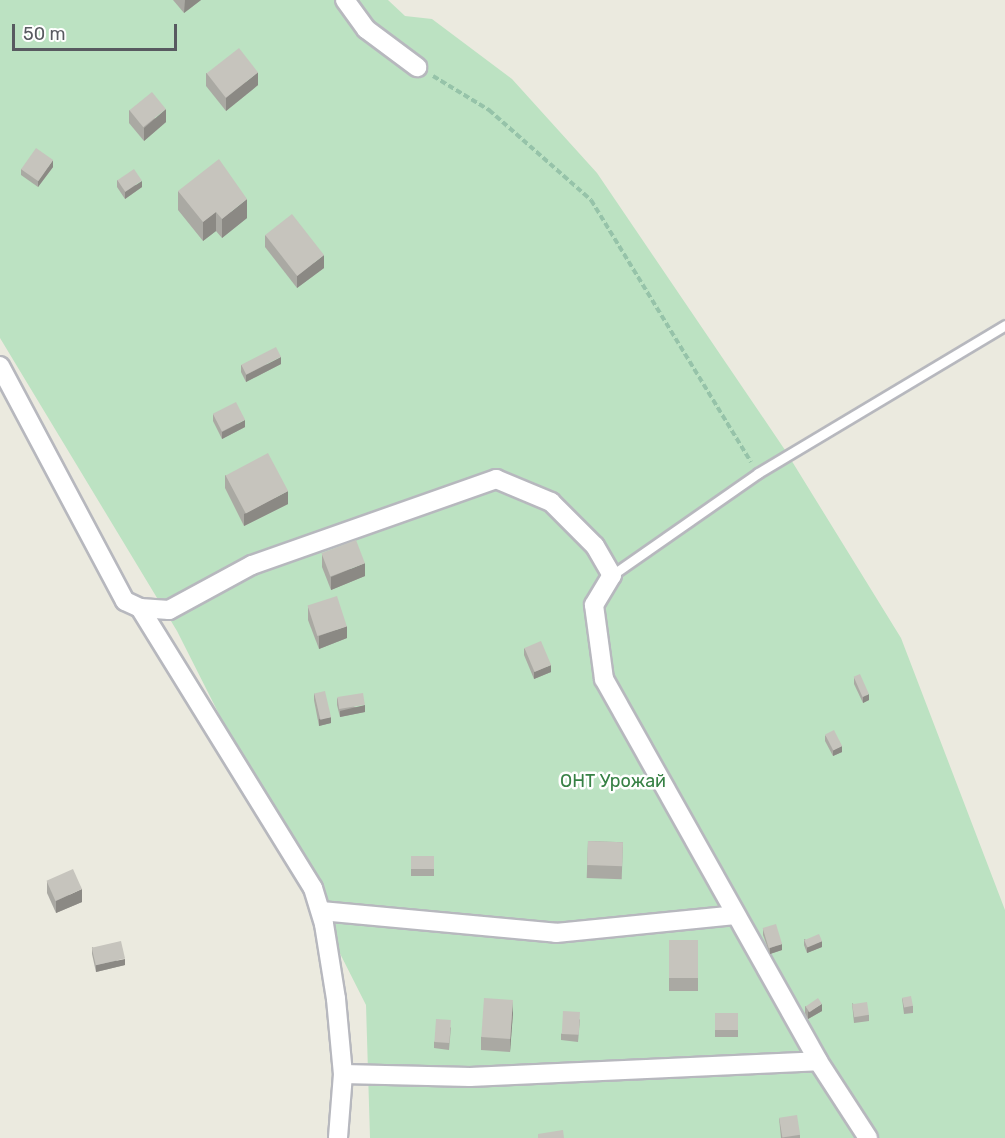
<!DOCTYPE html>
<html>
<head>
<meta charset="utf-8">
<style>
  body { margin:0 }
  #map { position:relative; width:1005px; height:1138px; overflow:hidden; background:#ebeadf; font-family:Rubik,sans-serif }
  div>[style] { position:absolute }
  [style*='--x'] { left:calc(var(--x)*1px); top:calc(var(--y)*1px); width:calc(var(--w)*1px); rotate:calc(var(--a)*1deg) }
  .green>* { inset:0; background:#bce2c2 }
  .path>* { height:4px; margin-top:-2px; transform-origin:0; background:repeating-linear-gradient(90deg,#96c3a9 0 6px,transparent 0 9px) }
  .roads { filter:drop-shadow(2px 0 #b7b8be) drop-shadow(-2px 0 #b7b8be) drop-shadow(0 2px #b7b8be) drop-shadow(0 -2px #b7b8be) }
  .service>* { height:9px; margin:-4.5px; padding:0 4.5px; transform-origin:4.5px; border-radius:4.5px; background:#fff }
  .minor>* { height:18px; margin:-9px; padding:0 9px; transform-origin:9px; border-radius:9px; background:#fff }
  .wall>* { inset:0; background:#aaa9a3; transform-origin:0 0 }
  .shaded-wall>* { inset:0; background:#8b8984 }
  .building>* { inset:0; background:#c6c4bd; transform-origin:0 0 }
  span { translate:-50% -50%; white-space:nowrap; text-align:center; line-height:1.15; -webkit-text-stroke:5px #fff; paint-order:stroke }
  .park-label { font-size:18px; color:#378145 }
  .scale { position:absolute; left:12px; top:24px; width:165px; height:27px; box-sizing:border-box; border:3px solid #585a60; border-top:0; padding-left:8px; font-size:18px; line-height:21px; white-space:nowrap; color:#585a60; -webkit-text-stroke:4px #fff; paint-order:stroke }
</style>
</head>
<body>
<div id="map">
  <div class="green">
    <i style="clip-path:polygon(0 0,388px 0,405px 16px,432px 19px,512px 79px,597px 173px,785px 450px,901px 638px,1005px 910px,1005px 1138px,370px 1138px,366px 1005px,177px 631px,0 338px)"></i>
  </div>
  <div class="path">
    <i style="--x:433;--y:76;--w:66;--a:31.3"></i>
    <i style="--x:489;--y:110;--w:136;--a:41.4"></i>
    <i style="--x:591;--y:200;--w:307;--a:58.6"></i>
  </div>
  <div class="roads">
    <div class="service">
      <i style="--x:612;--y:575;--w:178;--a:-34.9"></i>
      <i style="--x:758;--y:473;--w:288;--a:-30.9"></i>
    </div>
    <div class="minor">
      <i style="--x:345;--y:0;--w:36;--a:54"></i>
      <i style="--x:366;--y:29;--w:64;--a:36.7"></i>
      <i style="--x:0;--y:366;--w:266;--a:62"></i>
      <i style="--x:125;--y:601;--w:17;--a:25"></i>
      <i style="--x:140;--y:608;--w:329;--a:58.3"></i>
      <i style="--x:313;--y:888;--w:38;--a:73"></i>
      <i style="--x:324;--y:924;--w:76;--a:80.9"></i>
      <i style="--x:336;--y:999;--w:75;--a:84.7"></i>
      <i style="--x:343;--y:1074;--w:64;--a:94.5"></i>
      <i style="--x:140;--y:608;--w:29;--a:4"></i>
      <i style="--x:169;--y:610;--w:94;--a:-28.5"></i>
      <i style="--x:252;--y:565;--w:259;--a:-19.4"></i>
      <i style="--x:496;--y:479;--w:60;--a:22.7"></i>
      <i style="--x:551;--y:502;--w:62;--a:45"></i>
      <i style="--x:595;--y:546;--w:34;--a:60"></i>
      <i style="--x:612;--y:575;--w:35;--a:121"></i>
      <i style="--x:594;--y:605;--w:75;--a:82.3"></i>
      <i style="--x:604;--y:679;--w:438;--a:60.7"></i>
      <i style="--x:818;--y:1061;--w:92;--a:57"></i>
      <i style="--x:321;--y:911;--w:236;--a:5.3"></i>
      <i style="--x:556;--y:933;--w:180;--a:-5.7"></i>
      <i style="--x:343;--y:1074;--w:127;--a:1.4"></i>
      <i style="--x:470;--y:1077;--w:348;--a:-2.6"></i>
    </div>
  </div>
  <div class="wall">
    <i style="clip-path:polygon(173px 0,201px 0,184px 13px)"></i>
    <i style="clip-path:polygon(206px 73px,258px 85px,226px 111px,206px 86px)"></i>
    <i style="clip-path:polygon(129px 110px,166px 122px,144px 141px,129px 123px)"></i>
    <i style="clip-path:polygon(53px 167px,38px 187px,21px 175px,21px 169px)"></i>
    <i style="clip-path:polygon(117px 180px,142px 187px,125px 199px,117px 187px)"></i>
    <i style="clip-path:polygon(178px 191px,247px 218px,222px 238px,216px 231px,203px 241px,178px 210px)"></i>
    <i style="clip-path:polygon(265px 235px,324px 268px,297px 288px,265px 247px)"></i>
    <i style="clip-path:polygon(281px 364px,246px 382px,241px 372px,241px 365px)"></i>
    <i style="clip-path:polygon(213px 414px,245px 427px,222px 439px,213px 421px)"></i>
    <i style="clip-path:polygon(225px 475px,288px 504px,244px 526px,225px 488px)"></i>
    <i style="clip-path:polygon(322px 554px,365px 576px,331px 590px,322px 567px)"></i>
    <i style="clip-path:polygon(308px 607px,347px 638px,319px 649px,308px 620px)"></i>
    <i style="clip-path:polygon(524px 648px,551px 672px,534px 679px,524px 655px)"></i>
    <i style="clip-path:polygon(854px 677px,869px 700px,863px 703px,854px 684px)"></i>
    <i style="clip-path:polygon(314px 693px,331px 723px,319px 726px,314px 700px)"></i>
    <i style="clip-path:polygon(337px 698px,365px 712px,340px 717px,337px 705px)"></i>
    <i style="clip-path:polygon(825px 735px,842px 752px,833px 756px,825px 741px)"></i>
    <i style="left:588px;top:841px;width:35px;height:37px;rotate:2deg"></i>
    <i style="left:411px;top:856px;width:23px;height:20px"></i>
    <i style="clip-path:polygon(47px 881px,82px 902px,56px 913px,47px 893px)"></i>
    <i style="clip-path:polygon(763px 928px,782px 950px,770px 954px,763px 935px)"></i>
    <i style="clip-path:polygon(804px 939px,822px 947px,807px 953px,804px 945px)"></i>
    <i style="left:669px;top:940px;width:29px;height:51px"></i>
    <i style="clip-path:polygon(92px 947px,125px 965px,96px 972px,92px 954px)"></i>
    <i style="clip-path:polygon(902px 998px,913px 1006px,913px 1013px,904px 1014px)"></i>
    <i style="clip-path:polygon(852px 1003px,869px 1015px,869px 1021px,854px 1023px)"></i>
    <i style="clip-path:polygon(805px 1006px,822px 1011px,808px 1019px,805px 1013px)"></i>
    <i style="clip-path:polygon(513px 1013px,510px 1052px,481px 1050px,481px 1037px)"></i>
    <i style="left:715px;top:1013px;width:23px;height:24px"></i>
    <i style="clip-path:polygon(580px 1019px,578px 1042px,561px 1040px,561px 1034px)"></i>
    <i style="clip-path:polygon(451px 1027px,449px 1050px,434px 1048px,434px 1042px)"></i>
    <i style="clip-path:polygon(779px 1118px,800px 1135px,800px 1138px,781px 1138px)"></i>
  </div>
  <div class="shaded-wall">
    <i style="clip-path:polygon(185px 0,201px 0,184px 13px)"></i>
    <i style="clip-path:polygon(258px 72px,258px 85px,226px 111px,226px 98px)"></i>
    <i style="clip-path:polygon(166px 109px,166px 122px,144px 141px,144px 128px)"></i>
    <i style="clip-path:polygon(53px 160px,53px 167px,38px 187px,38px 181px)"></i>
    <i style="clip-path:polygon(142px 181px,142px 187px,125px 199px,125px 192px)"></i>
    <i style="clip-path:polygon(247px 199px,247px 218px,222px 238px,222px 219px)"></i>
    <i style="clip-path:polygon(216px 212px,216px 231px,203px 241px,203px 222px)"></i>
    <i style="clip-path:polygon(324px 255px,324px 268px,297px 288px,297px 276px)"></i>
    <i style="clip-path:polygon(281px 357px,281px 364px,246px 382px,246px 375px)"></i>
    <i style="clip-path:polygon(245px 420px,245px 427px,222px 439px,222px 432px)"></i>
    <i style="clip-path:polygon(288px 491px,288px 504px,244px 526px,244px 514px)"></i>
    <i style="clip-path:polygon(365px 563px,365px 576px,331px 590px,331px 577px)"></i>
    <i style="clip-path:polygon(347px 626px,347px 638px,319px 649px,319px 636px)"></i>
    <i style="clip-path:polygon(551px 665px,551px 672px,534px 679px,534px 672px)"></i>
    <i style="clip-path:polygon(869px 694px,869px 700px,863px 703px,863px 697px)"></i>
    <i style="clip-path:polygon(365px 705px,365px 712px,340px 717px,340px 711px)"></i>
    <i style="clip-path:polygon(331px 717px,331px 723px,319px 726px,319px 719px)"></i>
    <i style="clip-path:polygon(842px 746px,842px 752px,833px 756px,833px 750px)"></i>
    <i style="clip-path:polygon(82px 889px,82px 902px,56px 913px,56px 901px)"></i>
    <i style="clip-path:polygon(822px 941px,822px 947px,807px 953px,807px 946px)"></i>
    <i style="clip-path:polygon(782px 944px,782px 950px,770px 954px,770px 948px)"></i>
    <i style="clip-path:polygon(125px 959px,125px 965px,96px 972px,96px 965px)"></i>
    <i style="clip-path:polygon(513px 1000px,513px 1013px,510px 1052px,510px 1040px)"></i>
    <i style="clip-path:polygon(822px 1004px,822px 1011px,808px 1019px,808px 1012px)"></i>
  </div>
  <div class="building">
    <i style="left:239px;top:48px;width:31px;height:41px;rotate:52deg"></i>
    <i style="left:152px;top:92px;width:22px;height:29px;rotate:51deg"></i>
    <i style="left:36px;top:148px;width:21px;height:26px;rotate:35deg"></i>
    <i style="clip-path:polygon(219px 159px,247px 199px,222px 219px,216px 212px,203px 222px,178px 191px)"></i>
    <i style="left:134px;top:169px;width:14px;height:20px;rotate:56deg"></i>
    <i style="left:292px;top:214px;width:52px;height:34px;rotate:52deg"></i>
    <i style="left:276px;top:347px;width:11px;height:39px;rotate:63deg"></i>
    <i style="left:236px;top:402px;width:20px;height:26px;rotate:63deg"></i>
    <i style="left:268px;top:453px;width:43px;height:48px;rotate:62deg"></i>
    <i style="left:356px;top:540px;width:25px;height:37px;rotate:69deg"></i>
    <i style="left:337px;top:596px;width:32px;height:31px;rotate:72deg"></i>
    <i style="left:541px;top:641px;width:26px;height:18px;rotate:67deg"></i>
    <i style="left:860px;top:674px;width:22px;height:7px;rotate:66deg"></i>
    <i style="left:325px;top:691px;width:27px;height:11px;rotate:77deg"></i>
    <i style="left:363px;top:693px;width:12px;height:26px;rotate:81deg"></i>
    <i style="left:834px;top:730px;width:18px;height:10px;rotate:63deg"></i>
    <i style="left:588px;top:841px;width:35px;height:24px;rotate:2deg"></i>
    <i style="left:411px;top:856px;width:23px;height:13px"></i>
    <i style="left:73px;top:869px;width:22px;height:29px;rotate:66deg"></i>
    <i style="left:776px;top:924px;width:21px;height:14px;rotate:73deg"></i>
    <i style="left:819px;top:934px;width:8px;height:16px;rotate:67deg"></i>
    <i style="left:669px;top:940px;width:29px;height:38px"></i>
    <i style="left:121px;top:941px;width:18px;height:30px;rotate:77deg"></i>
    <i style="left:911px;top:996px;width:10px;height:9px;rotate:79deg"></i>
    <i style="left:484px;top:998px;width:29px;height:39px;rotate:4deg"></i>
    <i style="left:818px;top:998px;width:7px;height:15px;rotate:56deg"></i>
    <i style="left:867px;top:1002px;width:13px;height:15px;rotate:81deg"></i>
    <i style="left:563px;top:1011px;width:17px;height:23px;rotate:3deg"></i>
    <i style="left:715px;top:1013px;width:23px;height:17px"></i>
    <i style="left:436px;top:1019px;width:15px;height:23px;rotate:4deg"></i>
    <i style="left:797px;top:1115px;width:20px;height:18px;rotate:81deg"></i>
    <i style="clip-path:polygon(563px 1130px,564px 1138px,538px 1138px,538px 1134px)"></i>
  </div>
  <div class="park-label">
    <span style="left:613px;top:781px">ОНТ Урожай</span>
  </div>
  <div class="scale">50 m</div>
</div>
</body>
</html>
